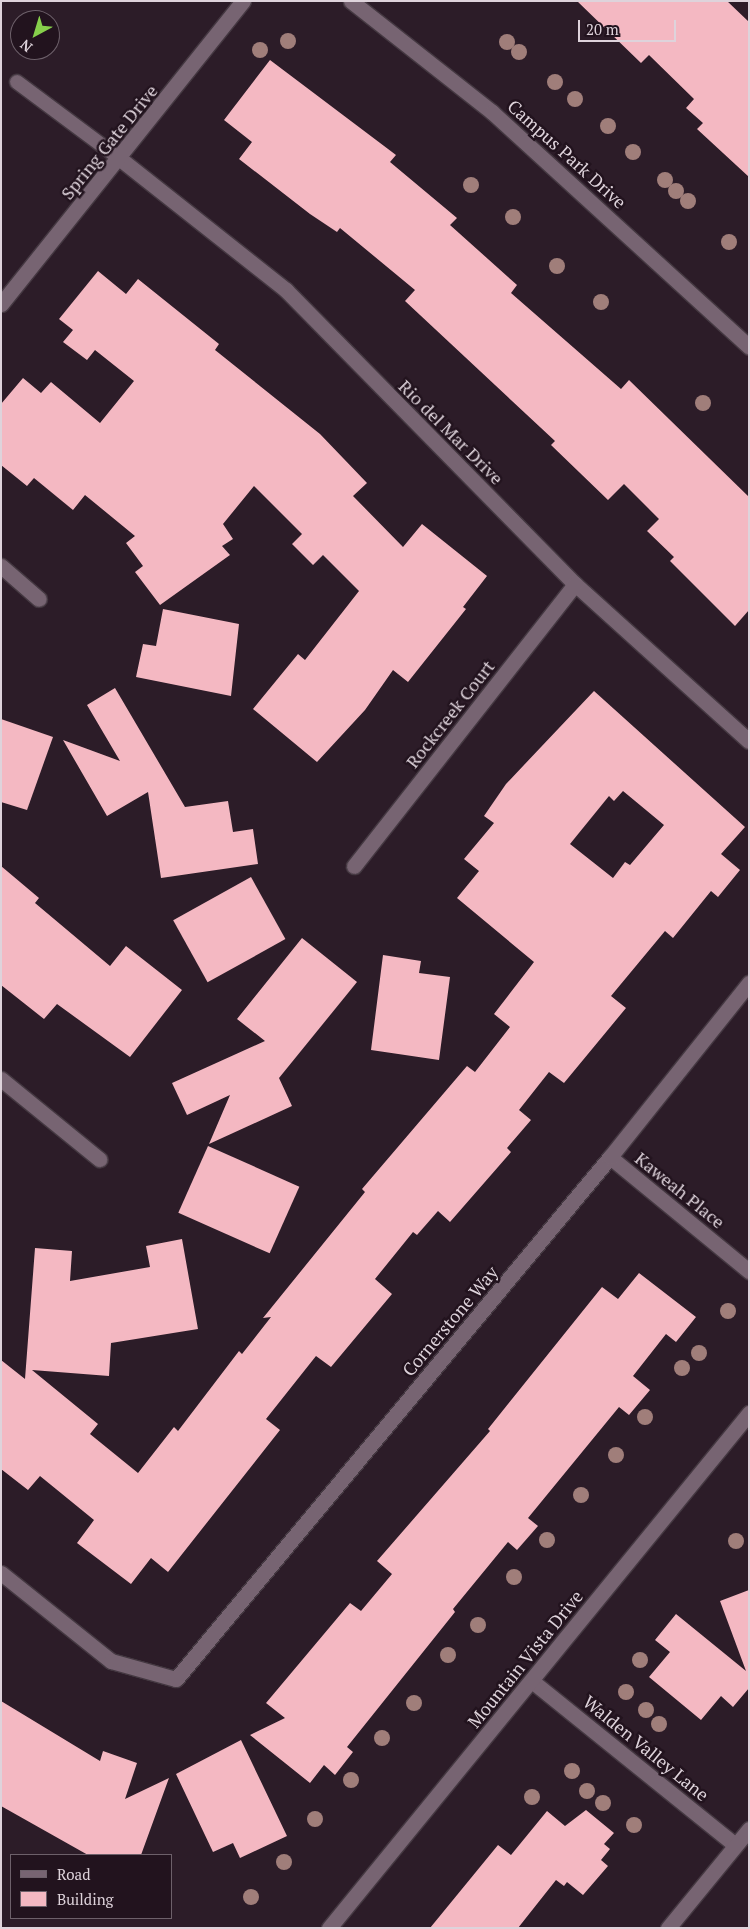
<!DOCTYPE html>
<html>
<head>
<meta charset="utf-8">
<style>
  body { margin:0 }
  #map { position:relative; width:750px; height:1929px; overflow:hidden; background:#2c1c28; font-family:"PT Serif",serif }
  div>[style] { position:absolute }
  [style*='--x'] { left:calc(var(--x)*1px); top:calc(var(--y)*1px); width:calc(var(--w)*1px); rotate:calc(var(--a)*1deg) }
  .building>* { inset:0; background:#f4b8c2; transform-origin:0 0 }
  .roads { filter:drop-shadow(1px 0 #443841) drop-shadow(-1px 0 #443841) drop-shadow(0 1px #443841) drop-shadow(0 -1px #443841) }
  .service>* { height:14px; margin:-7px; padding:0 7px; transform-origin:7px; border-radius:7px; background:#776472 }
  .minor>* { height:15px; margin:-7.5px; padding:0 7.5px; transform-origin:7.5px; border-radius:7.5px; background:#776472 }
  .tertiary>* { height:15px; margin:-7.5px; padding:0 7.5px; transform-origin:7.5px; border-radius:7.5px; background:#776472 }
  .trees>* { width:16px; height:16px; margin:-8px; border-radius:50%; background:#a07e7a }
  span { translate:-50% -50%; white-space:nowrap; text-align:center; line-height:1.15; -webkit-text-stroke:5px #22131e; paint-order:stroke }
  .street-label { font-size:18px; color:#ded3db }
  .frame { position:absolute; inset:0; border:2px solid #ded3db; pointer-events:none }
  .legend { position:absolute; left:10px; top:1854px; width:162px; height:65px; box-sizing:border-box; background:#22131e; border:1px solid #6d606a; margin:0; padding:6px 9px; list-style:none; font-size:15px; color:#ded3db }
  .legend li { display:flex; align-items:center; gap:10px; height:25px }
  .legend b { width:25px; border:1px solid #6d606a }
  .north { position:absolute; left:10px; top:10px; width:50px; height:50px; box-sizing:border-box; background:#22131e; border:1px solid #6d606a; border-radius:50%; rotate:219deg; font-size:14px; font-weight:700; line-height:20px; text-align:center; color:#ded3db }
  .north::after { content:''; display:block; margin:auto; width:18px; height:22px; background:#86cf4b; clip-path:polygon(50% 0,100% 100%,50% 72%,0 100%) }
  .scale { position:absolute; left:578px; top:20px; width:98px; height:22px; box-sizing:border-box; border:2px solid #ded3db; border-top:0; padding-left:6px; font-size:15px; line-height:18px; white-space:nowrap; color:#ded3db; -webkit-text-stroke:4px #22131e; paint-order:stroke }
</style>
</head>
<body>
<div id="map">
  <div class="building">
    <i style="clip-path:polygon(577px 1px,727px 1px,749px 22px,749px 177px,697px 129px,703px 123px,686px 108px,694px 99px,649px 55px,641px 63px)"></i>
    <i style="clip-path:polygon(270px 60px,396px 155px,390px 162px,457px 218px,450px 225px,517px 285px,511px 293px,621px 389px,629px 380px,749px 497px,749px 610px,735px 626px,670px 561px,674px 557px,647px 531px,659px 519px,624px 484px,608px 500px,551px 445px,555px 441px,405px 301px,415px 290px,340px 228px,337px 232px,310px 214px,239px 159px,252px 142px,224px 120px)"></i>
    <i style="clip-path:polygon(98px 271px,126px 294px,138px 279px,219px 344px,215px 350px,320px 434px,367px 483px,353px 496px,403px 547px,422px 524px,487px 576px,463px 607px,466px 609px,408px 682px,393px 670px,365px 710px,317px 762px,253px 709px,298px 654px,305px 660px,359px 591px,323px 555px,313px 565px,292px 544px,302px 534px,254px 486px,223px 524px,233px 539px,222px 546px,230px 555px,160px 605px,135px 572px,143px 566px,126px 543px,135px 536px,85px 495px,73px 510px,34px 478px,27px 486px,1px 465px,1px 404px,23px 378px,41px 393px,51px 382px,100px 423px,134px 381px,95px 350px,87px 360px,63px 342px,73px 330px,59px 319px)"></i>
    <i style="clip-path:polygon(163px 609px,239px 624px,231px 696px,136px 677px,143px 644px,156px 646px)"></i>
    <i style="clip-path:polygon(115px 688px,185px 807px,228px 801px,233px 832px,253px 829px,258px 864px,161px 878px,148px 792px,107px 816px,63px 740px,120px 761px,87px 705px)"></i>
    <i style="clip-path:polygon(evenodd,594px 691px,745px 827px,721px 854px,740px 870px,718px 897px,711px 891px,673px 938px,665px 931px,611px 996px,626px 1008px,564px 1083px,549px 1072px,519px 1110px,531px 1120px,507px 1148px,511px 1152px,450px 1222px,438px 1211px,417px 1235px,413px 1232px,375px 1279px,392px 1294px,331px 1367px,316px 1356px,266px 1419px,280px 1430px,168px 1572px,151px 1558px,131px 1584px,77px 1543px,94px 1520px,40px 1476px,28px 1490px,1px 1469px,1px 1360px,25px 1379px,35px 1248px,72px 1251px,70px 1281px,150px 1267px,146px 1246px,182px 1239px,198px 1329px,111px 1343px,109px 1376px,32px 1370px,98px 1424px,90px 1434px,138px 1473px,174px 1427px,178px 1431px,239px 1351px,242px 1354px,271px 1317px,263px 1318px,365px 1192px,362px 1189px,467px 1066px,475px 1072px,510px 1027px,494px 1014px,534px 962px,457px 898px,479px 871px,464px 859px,494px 823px,484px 816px,506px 784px,594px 691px,623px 791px,664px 825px,630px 865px,625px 862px,613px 878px,570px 844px,609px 796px,614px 801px,623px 791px)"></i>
    <i style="clip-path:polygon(1px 719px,53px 737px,27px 810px,1px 802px)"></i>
    <i style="clip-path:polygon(1px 866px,39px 898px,35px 903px,110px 966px,126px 946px,182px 990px,130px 1057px,57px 1004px,44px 1019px,1px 985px)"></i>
    <i style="left:251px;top:877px;width:71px;height:89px;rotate:61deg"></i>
    <i style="clip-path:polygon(302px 938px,357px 982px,279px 1078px,292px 1106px,209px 1144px,230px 1095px,187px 1115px,172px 1083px,265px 1041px,237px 1019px)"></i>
    <i style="clip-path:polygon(383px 955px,421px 961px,419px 973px,450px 977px,439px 1060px,371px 1050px)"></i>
    <i style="left:208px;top:1146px;width:100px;height:73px;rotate:24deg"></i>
    <i style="clip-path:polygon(639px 1273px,696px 1317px,676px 1342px,666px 1334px,633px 1376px,650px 1390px,629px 1415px,619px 1407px,528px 1518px,538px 1526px,517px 1550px,508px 1542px,453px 1609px,455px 1612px,347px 1747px,353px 1752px,335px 1775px,324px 1765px,310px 1783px,250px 1735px,285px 1718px,266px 1703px,350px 1603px,361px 1611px,392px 1574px,377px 1561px,490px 1431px,488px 1429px,602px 1287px,618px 1299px)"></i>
    <i style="clip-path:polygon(749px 1590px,749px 1688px,733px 1707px,721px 1696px,701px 1720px,649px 1677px,670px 1652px,655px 1640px,676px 1614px,746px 1671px,720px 1601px)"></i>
    <i style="clip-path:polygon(1px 1701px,100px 1761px,103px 1751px,137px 1763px,125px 1799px,169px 1778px,141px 1855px,88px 1855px,1px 1806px)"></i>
    <i style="clip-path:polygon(241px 1740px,287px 1836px,240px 1858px,233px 1843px,213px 1852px,176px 1774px)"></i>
    <i style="clip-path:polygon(586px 1810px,614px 1833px,604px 1844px,610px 1849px,601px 1860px,608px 1866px,583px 1895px,567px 1882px,564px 1886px,556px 1880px,518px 1928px,430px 1928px,498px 1845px,511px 1855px,547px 1811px,565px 1826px)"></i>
  </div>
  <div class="roads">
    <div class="service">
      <i style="--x:17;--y:82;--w:127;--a:36.7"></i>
    </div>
    <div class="minor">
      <i style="--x:119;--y:158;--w:213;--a:38.3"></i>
      <i style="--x:286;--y:290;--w:412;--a:45.5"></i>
      <i style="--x:575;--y:584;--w:234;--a:42.1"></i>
      <i style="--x:1;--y:304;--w:388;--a:-51.4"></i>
      <i style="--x:1;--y:566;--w:50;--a:41"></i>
      <i style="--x:354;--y:866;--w:358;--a:-51.9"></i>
      <i style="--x:1;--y:1079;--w:127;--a:39.2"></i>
      <i style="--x:610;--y:1157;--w:180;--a:39.4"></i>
      <i style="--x:1;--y:1573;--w:141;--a:38.7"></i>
      <i style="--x:111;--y:1661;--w:67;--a:15.5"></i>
      <i style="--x:176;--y:1679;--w:679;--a:-50.26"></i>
      <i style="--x:610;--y:1157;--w:223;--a:-51.4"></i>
      <i style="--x:532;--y:1681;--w:261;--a:38.9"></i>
      <i style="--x:668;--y:1928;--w:128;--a:-50.7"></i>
    </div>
    <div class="tertiary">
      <i style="--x:351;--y:1;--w:179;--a:38.2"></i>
      <i style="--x:492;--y:112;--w:348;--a:42.4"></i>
      <i style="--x:329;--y:1928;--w:665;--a:-50.8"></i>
    </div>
  </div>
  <div class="trees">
    <i style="left:288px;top:41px"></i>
    <i style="left:507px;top:42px"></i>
    <i style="left:260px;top:50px"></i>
    <i style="left:519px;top:52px"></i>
    <i style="left:555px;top:82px"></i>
    <i style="left:575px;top:99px"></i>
    <i style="left:608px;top:126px"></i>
    <i style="left:633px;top:152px"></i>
    <i style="left:665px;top:180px"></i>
    <i style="left:471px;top:185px"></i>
    <i style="left:676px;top:191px"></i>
    <i style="left:688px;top:201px"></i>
    <i style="left:513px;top:217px"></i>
    <i style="left:729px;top:242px"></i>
    <i style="left:557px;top:266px"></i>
    <i style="left:601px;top:302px"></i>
    <i style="left:703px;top:403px"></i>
    <i style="left:728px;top:1311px"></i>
    <i style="left:699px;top:1353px"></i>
    <i style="left:682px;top:1368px"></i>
    <i style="left:645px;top:1417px"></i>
    <i style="left:616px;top:1455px"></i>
    <i style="left:581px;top:1495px"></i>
    <i style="left:547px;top:1540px"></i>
    <i style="left:736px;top:1541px"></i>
    <i style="left:514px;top:1577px"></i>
    <i style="left:478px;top:1625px"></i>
    <i style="left:448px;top:1655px"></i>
    <i style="left:640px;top:1660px"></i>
    <i style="left:626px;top:1692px"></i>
    <i style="left:414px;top:1703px"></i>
    <i style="left:646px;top:1710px"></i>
    <i style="left:659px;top:1724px"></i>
    <i style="left:382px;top:1738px"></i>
    <i style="left:572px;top:1771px"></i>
    <i style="left:351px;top:1780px"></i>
    <i style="left:587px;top:1791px"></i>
    <i style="left:532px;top:1797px"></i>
    <i style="left:603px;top:1803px"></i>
    <i style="left:315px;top:1819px"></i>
    <i style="left:634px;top:1825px"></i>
    <i style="left:284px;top:1862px"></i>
    <i style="left:251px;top:1897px"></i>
  </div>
  <div class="street-label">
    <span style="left:109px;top:142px;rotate:-51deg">Spring Gate Drive</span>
    <span style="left:567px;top:154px;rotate:42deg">Campus Park Drive</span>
    <span style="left:451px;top:432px;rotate:45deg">Rio del Mar Drive</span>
    <span style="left:450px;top:714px;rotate:-52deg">Rockcreek Court</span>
    <span style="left:680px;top:1190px;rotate:39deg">Kaweah Place</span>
    <span style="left:450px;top:1321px;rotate:-50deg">Cornerstone Way</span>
    <span style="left:525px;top:1659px;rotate:-51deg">Mountain Vista Drive</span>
    <span style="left:646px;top:1748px;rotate:39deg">Walden Valley Lane</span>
  </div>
  <div class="frame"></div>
  <ul class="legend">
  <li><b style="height:6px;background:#776472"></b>Road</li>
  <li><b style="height:14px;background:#f4b8c2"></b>Building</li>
  </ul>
  <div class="north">N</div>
  <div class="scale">20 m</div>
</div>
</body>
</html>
